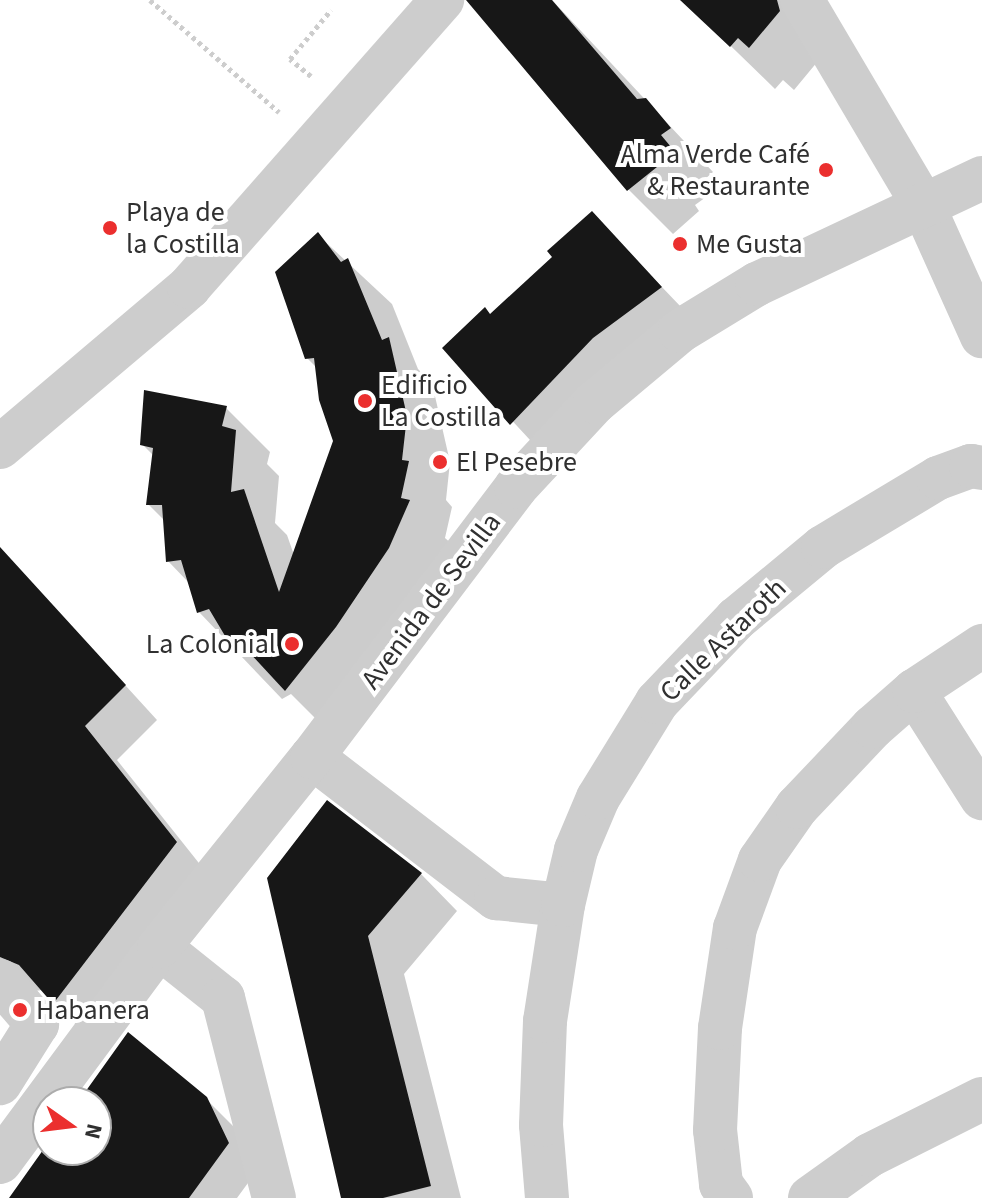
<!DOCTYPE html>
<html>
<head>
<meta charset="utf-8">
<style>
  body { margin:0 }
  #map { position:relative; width:982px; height:1198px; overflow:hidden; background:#fff; font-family:"Source Sans 3",sans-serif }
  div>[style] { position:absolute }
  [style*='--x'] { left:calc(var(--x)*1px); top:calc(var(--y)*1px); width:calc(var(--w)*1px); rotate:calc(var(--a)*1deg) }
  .shadow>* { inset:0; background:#0003 }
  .building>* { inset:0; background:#171717 }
  .path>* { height:5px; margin-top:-2.5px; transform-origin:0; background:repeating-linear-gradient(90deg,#cdcdcd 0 4px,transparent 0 8px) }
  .minor>* { height:44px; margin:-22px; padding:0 22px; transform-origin:22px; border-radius:22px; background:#cdcdcd }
  .dots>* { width:22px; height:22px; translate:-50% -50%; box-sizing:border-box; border:4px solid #fff; border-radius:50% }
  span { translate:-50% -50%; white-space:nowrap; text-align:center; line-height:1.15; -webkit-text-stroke:8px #fff; paint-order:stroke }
  .poi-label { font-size:28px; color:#303030 }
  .right { translate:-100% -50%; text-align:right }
  .left { translate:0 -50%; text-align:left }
  .street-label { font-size:28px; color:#303030 }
  .north { position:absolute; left:32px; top:1086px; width:80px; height:80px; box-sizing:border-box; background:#fff; border:2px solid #acacac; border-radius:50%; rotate:104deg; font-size:22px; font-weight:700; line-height:32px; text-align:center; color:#303030 }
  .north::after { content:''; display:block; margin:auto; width:28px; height:36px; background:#eb2f2e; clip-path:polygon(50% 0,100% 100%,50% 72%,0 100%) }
</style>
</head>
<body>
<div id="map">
  <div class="shadow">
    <i style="clip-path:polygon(488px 0,552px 0,713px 172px,704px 180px,713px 192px,695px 205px,699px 211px,673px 234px,629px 190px,486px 23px)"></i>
    <i style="clip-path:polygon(691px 0,786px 0,823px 55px,794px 90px,783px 80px,775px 89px,704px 20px)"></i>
    <i style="clip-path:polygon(592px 214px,705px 332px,555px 467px,445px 348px,491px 316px,555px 257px)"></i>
    <i style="clip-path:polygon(318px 235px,392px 304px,418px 369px,432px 383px,450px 462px,446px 500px,452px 507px,445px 538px,453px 545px,330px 733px,291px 694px,282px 699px,199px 612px,190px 584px,168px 561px,165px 521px,148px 504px,154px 456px,142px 444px,226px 408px,270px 452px,267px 464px,279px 476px,275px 523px,287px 535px,294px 555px,335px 441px,317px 368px,307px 358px)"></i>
    <i style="clip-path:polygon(0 548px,157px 720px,117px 760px,210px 877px,87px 1036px,43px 990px,18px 993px,0 975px)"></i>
    <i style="clip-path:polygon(421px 874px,457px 911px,404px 974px,461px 1198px,343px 1198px,270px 878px)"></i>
    <i style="clip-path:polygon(205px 1098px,234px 1127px,256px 1172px,237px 1198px,26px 1198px,48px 1147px,48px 1150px,96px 1150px,96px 1102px,80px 1102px)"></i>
  </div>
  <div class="building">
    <i style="clip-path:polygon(466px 0,552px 0,637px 99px,646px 98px,671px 128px,661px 135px,671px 147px,652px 161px,657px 167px,627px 191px)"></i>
    <i style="clip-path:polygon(680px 0,777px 0,780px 11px,749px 48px,738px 38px,730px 47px)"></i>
    <i style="clip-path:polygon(592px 211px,662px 287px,593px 338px,510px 425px,442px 348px,485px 307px,490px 314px,552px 257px,547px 251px)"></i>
    <i style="clip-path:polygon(318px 232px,341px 262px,348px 258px,382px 340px,389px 337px,407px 416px,402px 460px,409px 461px,401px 498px,410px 500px,389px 548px,336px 627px,285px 691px,247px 650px,237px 656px,209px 609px,197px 613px,181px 560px,166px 562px,162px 505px,146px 505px,153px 448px,140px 445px,144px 390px,227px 406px,222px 426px,236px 430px,231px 492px,244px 489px,279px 592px,333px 441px,319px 400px,314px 358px,305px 359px,275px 272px)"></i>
    <i style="clip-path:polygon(0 547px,126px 685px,85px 726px,177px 842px,53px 1004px,19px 965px,0 957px)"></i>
    <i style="clip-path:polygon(327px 800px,422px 873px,368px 936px,431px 1186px,383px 1198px,341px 1198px,267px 878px)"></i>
    <i style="clip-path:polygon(128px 1032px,207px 1097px,229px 1143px,189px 1198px,9px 1198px,48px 1143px,48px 1150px,96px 1150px,96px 1102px,78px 1102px)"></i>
  </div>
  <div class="path">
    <i style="--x:150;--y:0;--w:171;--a:41"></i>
    <i style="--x:311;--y:76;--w:27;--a:-141"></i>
    <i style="--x:290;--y:59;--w:64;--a:-50.1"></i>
  </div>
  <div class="minor">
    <i style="--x:802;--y:0;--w:238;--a:59.4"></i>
    <i style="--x:923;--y:205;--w:144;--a:65.8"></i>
    <i style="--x:0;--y:447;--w:248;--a:-40.2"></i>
    <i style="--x:189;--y:287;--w:383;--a:-48.6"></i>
    <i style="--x:914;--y:691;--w:127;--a:57.6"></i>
    <i style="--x:312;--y:757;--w:232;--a:37.5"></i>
    <i style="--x:496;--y:898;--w:67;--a:6"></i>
    <i style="--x:159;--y:947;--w:82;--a:38.6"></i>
    <i style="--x:223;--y:998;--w:206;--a:75.7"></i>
    <i style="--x:0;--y:981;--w:57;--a:49.3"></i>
    <i style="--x:37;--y:1024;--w:70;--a:122.1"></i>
    <i style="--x:0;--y:1162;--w:267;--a:-53.5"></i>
    <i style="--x:159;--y:947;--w:244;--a:-51.2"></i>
    <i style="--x:312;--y:757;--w:338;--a:-52.9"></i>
    <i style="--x:516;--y:487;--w:116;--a:-47.1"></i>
    <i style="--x:595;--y:402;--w:111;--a:-39.9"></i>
    <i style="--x:680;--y:331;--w:90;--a:-31.4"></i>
    <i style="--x:757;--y:284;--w:249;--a:-25.2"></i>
    <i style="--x:547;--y:1198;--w:73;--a:-94.7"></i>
    <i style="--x:541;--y:1125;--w:104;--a:-87.8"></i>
    <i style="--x:545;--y:1021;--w:117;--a:-81.2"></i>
    <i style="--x:563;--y:905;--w:57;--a:-76.7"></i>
    <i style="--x:576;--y:850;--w:56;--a:-67.1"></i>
    <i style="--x:598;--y:798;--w:113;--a:-58.4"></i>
    <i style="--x:657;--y:702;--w:115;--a:-46.4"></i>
    <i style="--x:736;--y:619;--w:113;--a:-39.6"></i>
    <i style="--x:823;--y:547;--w:134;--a:-31"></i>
    <i style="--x:938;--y:478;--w:35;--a:-20"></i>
    <i style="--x:971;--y:466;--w:11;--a:10"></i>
    <i style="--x:731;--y:1198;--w:17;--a:-126"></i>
    <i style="--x:721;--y:1184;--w:54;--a:-96.3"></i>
    <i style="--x:715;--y:1130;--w:102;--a:-87.2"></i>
    <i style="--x:720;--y:1028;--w:101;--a:-81.5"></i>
    <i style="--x:735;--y:928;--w:72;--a:-69.8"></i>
    <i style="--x:760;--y:860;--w:65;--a:-55.1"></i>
    <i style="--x:797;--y:807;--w:110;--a:-46.5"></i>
    <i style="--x:873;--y:727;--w:55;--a:-41.3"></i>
    <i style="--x:914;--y:691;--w:82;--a:-33.5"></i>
    <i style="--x:810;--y:1198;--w:74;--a:-35.6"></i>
    <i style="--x:870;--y:1155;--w:125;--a:-26.6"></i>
  </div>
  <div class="dots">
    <i style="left:826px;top:170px;background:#eb2f2e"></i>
    <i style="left:110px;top:228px;background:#eb2f2e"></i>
    <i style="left:680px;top:244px;background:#eb2f2e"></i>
    <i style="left:365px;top:401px;background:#eb2f2e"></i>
    <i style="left:440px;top:462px;background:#eb2f2e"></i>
    <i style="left:292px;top:644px;background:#eb2f2e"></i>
    <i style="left:20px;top:1010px;background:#eb2f2e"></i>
  </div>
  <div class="poi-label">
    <span class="right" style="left:810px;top:170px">Alma Verde Café<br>&amp; Restaurante</span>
    <span class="left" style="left:126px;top:228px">Playa de<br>la Costilla</span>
    <span class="left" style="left:696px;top:244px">Me Gusta</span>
    <span class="left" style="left:381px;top:401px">Edificio<br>La Costilla</span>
    <span class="left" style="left:456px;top:462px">El Pesebre</span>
    <span class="right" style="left:276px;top:644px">La Colonial</span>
    <span class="left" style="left:36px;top:1010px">Habanera</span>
  </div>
  <div class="street-label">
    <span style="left:431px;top:601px;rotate:-53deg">Avenida de Sevilla</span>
    <span style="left:723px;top:640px;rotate:-44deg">Calle Astaroth</span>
  </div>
  <div class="north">N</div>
</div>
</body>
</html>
